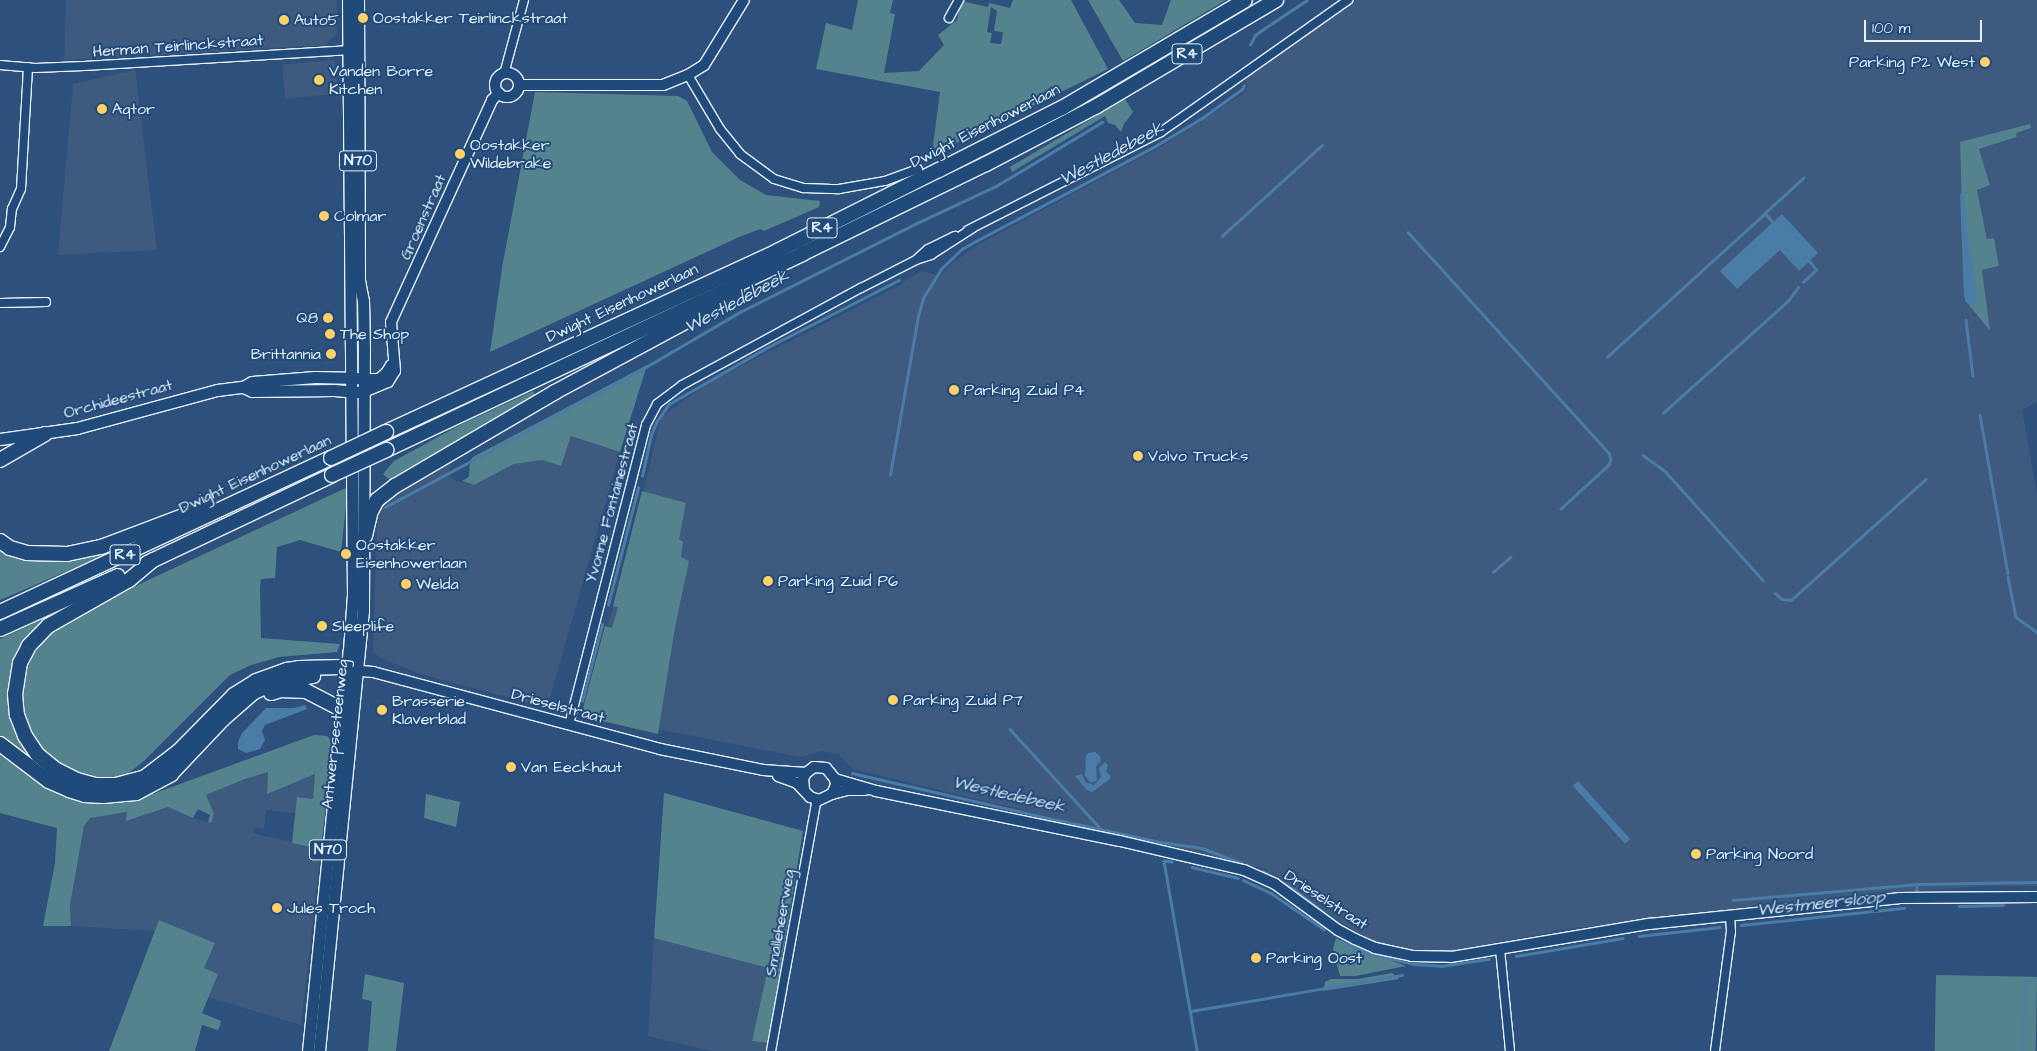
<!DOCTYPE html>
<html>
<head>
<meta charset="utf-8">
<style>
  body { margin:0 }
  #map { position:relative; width:2037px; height:1051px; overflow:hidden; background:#2d517c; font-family:"Architects Daughter",sans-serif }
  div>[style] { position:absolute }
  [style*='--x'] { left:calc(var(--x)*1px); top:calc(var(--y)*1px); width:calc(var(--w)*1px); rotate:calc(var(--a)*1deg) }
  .built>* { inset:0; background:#3e5a7e; transform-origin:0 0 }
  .green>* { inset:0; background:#54838d; transform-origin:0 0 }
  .water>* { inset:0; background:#4a7ca8; transform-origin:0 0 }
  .stream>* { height:2.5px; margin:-1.25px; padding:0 1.25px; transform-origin:1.25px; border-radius:1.25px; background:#4a7ca8 }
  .roads { filter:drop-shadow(1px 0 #e8f1f8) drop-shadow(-1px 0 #e8f1f8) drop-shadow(0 1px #e8f1f8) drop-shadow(0 -1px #e8f1f8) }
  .street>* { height:8px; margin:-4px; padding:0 4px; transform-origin:4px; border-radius:4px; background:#1f4a7a }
  .secondary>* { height:10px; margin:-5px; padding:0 5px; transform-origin:5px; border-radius:5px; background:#1f4a7a }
  .secondary>.ring { margin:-5px; padding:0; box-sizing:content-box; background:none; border:10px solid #1f4a7a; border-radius:50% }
  .primary>* { height:11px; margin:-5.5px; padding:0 5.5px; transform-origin:5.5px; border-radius:5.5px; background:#1f4a7a }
  .highway>* { height:14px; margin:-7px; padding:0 7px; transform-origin:7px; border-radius:7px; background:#1f4a7a }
  .bridges { filter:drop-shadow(1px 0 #e8f1f8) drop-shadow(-1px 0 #e8f1f8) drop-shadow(0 1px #e8f1f8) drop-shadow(0 -1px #e8f1f8) }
  .highway-bridge>* { height:14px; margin:-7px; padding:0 7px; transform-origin:7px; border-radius:7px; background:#1f4a7a }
  .dots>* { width:14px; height:14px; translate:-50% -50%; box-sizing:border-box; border:2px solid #1f4a7a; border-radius:50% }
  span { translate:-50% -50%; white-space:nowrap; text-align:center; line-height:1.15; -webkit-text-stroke:4px #1f4a7a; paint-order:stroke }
  .shield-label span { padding:1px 4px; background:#1f4a7a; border:1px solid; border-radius:4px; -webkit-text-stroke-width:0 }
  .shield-label { font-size:15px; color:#e8f1f8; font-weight:700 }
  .poi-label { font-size:16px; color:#e8f1f8 }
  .left { translate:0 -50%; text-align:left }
  .right { translate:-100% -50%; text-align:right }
  .street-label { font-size:16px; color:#e8f1f8 }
  .water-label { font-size:18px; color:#d0dfec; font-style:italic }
  .scale { position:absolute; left:1864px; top:20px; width:118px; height:22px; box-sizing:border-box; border:2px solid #e8f1f8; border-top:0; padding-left:6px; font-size:15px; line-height:18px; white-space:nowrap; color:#e8f1f8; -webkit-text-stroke:4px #1f4a7a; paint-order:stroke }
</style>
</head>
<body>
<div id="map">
  <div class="built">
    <i style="clip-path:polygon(66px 0,337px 0,337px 34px,324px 45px,64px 60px)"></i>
    <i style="clip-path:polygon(evenodd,1356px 0,2037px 0,2037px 402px,2022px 410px,2037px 494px,2037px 886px,1980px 886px,1756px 905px,1718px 913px,1573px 928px,1452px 951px,1414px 952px,1374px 941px,1345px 925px,1265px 869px,853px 769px,838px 754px,821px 751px,800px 757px,581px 714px,629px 553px,661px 417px,710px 382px,898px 286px,921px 271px,940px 276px,951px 264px,979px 244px,1161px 147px,1243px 94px,1248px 85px,1244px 79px,1282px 49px,1356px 0,2031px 128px,2015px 133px,2017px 138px,1979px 149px,1990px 185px,1977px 190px,1987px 239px,1994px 238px,1999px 266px,1982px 270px,1989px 330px,1960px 142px,2031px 128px)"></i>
    <i style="left:335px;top:60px;width:34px;height:53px;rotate:85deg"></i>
    <i style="clip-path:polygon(135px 70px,157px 250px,58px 255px,73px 84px)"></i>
    <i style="clip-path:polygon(571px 436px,620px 452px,547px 708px,421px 674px,382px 659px,373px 652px,377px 525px,381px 503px,453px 461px,450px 469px,451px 477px,456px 481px,474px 485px,514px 464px,542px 460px,561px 466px)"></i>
    <i style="clip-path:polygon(269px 772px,267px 793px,315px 774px,314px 800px,298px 798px,295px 813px,266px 810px,264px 829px,254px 827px,253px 833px,321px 849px,301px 1025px,208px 997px,218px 974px,204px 968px,215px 943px,159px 920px,155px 931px,71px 926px,70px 905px,84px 826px,90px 818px,127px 812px,127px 821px,168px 807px,193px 818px,210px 823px,214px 814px,206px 795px,245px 779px)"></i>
    <i style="clip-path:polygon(654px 938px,768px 968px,752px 1041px,768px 1043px,767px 1051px,711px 1051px,648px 1036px)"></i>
  </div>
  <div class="green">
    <i style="clip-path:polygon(evenodd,858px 0,893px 0,890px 13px,895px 14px,884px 73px,919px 71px,944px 45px,938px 35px,957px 20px,961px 1px,988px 7px,989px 3px,1010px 8px,1013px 0,1071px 0,1108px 69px,936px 153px,933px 145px,940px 92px,816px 69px,826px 23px,852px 30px,858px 0,991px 7px,997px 11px,994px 31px,1003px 32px,1001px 44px,990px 43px,992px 33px,987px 32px,991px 7px)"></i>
    <i style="clip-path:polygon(1088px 0,1119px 0,1135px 23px,1162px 25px,1171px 0,1226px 0,1123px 61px)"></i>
    <i style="clip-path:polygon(535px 92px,678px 96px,687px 101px,712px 152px,740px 180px,766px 195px,820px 201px,819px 207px,764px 231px,760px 229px,737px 238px,490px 352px,503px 262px)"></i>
    <i style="clip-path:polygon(1125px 99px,1133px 112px,1124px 124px,1121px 132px,1115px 125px,1108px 123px,1105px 116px,1012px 172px,1010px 167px)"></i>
    <i style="clip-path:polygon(2030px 124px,2031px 128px,2016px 133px,2017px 137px,1979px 149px,1990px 185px,1977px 190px,1987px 239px,1994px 238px,1999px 266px,1982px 270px,1990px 331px,1965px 300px,1960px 142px)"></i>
    <i style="clip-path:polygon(647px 365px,620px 452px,571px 436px,561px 466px,542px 460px,514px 464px,474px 485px,462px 481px,469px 477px,470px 461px,473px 457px)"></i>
    <i style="clip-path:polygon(533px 391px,537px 399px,392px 482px,383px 474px,394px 461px,460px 425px)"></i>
    <i style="clip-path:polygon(348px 487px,341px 552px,300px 540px,277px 547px,275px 578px,261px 579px,260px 588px,261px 638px,340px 644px,337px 652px,279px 657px,251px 665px,230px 675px,145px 760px,126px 775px,114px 778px,88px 777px,69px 769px,49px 755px,38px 743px,25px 716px,22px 684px,32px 657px,49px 634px,61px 625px,142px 583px)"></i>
    <i style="clip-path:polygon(642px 491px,686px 503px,679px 539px,683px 542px,681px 557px,689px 561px,675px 627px,658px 734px,581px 716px,605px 626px,612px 628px,618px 607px,613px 606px)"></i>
    <i style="clip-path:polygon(0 547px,102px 553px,102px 556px,0 600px)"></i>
    <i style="clip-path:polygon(48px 617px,48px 619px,33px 632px,12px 664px,14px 667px,12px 685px,44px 766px,42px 769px,0 736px,0 639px)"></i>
    <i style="clip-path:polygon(314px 735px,327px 736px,333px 743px,321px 849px,292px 843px,297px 797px,313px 799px,315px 774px,267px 794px,268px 772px,245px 779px,206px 795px,214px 814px,211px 823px,208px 822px,210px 815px,198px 809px,193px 818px,168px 807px,126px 821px,127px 812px,90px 818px,84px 826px,70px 905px,71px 926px,43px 926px,55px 863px,57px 828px,0 813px,0 753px,56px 793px,77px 801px,123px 803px,139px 799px)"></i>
    <i style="clip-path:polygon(664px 793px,803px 831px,768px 1043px,752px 1041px,768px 968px,654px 938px)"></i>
    <i style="clip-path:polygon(426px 794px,460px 802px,456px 827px,424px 818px)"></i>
    <i style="clip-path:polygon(159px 920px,215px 943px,204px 968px,218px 974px,202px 1013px,221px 1021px,220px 1026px,218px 1030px,202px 1025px,195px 1051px,109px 1051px)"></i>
    <i style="clip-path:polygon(1336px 938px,1364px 951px,1406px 966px,1355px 976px,1340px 976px,1333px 949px)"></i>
    <i style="clip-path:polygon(1392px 973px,1399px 979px,1323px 991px,1325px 982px,1331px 979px,1358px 979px)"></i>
    <i style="clip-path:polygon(365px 974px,404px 983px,396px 1051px,368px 1051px,372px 1001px,362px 999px)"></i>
    <i style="left:1936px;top:975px;width:101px;height:77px;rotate:1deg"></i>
  </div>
  <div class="water">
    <i style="clip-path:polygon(1963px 191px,1969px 246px,1978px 296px,1976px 304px,1971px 305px,1964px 297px,1960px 194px)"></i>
    <i style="clip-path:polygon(1782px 214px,1818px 253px,1799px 271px,1780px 250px,1737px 289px,1720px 271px)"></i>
    <i style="clip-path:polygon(305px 705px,307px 709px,265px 725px,262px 731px,265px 740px,260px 749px,246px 753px,238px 749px,238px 742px,242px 733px,266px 708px,294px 708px)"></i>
    <i style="clip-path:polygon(1095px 752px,1100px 756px,1101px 761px,1096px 766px,1097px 780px,1091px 783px,1085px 776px,1086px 756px,1088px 753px)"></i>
    <i style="clip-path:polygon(1105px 762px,1108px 765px,1106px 772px,1110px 775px,1110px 779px,1092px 792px,1087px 790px,1075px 776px,1082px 774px,1085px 782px,1094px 785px,1101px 777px,1099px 768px)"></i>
    <i style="left:1578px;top:781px;width:78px;height:7px;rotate:48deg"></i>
  </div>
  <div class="stream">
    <i style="--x:1250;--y:45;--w:11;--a:-63"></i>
    <i style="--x:1255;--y:35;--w:12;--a:-35"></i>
    <i style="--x:1265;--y:28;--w:50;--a:-33.7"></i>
    <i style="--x:1765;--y:213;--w:52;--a:-42.6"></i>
    <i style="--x:1408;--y:232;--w:299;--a:47.7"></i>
    <i style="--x:1609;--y:453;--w:6;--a:72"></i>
    <i style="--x:1611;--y:459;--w:6;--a:108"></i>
    <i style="--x:1609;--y:465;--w:65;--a:137.5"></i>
    <i style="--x:1222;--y:236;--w:135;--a:-42.3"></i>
    <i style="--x:1803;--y:282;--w:18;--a:-43"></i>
    <i style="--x:1816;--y:270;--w:11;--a:-128"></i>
    <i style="--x:1966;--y:320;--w:56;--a:82.9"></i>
    <i style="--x:1607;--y:357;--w:214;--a:-42.3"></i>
    <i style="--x:1765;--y:213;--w:12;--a:48"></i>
    <i style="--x:1663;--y:413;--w:168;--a:-41.9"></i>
    <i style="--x:1788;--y:301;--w:17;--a:-54"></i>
    <i style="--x:1980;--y:415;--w:161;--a:80"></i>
    <i style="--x:1643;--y:455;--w:29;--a:36"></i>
    <i style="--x:1666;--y:472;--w:145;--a:48.1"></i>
    <i style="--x:890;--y:475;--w:161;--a:-80"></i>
    <i style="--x:918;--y:316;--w:19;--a:-74"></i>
    <i style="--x:923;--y:298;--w:34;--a:-58"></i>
    <i style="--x:941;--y:269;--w:29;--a:-44"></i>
    <i style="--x:962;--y:249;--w:16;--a:-30"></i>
    <i style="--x:976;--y:241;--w:205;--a:-27.9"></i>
    <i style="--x:1157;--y:145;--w:52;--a:-31"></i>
    <i style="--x:1202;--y:118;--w:49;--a:-35.9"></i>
    <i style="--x:1242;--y:89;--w:4;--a:-63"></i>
    <i style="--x:642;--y:476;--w:42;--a:-77.6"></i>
    <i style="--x:651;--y:435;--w:15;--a:-67"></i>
    <i style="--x:657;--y:421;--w:21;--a:-55"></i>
    <i style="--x:669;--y:404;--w:114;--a:-29.9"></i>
    <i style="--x:768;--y:347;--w:147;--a:-27.1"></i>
    <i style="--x:385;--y:507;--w:274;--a:-28.1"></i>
    <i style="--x:627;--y:378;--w:131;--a:-30.3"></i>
    <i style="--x:740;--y:312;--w:194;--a:-26.7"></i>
    <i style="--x:913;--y:225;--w:92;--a:-25.2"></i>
    <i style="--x:996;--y:186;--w:124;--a:-31.1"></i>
    <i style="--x:1493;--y:572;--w:23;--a:-41"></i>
    <i style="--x:2008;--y:577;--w:41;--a:78.7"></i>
    <i style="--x:2016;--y:617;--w:26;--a:36"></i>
    <i style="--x:1775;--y:593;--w:9;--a:41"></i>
    <i style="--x:1782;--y:599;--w:9;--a:6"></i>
    <i style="--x:1791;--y:600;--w:181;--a:-41.9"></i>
    <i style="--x:608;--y:605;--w:121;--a:-75.6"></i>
    <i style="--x:582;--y:701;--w:79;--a:-75.3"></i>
    <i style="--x:1010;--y:729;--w:134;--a:47.7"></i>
    <i style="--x:852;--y:773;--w:211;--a:12.9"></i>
    <i style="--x:1058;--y:820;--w:105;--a:12.1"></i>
    <i style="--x:1161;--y:842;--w:41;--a:8.3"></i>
    <i style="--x:1202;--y:848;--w:43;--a:20.6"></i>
    <i style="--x:1172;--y:862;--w:8;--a:-173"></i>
    <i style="--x:1164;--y:861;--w:193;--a:80.1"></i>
    <i style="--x:1192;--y:867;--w:47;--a:13.4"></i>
    <i style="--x:1263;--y:871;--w:32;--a:30"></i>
    <i style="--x:1291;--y:887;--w:67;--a:37.7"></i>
    <i style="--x:1243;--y:880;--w:31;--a:25"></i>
    <i style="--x:1271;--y:893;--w:64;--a:34.2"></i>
    <i style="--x:1916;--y:892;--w:8;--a:-83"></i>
    <i style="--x:1733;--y:900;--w:186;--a:-4.9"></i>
    <i style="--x:1918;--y:884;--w:119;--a:-1"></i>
    <i style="--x:1959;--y:906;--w:44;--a:-1.3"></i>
    <i style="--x:1741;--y:925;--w:164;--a:-6"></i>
    <i style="--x:1639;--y:936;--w:81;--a:-6.3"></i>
    <i style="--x:1366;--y:939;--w:25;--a:16"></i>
    <i style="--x:1341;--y:941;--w:35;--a:24"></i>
    <i style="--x:1373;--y:955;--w:43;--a:12.1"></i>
    <i style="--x:1415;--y:964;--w:26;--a:4"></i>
    <i style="--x:1441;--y:966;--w:48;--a:-8.5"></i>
    <i style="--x:1511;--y:942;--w:137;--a:-9.7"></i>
    <i style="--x:1437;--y:952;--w:32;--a:-5"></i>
    <i style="--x:1516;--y:956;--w:108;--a:-9.6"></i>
    <i style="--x:1191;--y:1011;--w:214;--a:-9.7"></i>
    <i style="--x:2022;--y:1051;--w:70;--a:-87.5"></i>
    <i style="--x:2025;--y:981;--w:12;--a:0"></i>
  </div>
  <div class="roads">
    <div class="street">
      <i style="--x:949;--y:18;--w:21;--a:-61"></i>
      <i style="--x:0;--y:65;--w:35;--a:5"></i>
      <i style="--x:35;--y:68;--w:49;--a:-2.3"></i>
      <i style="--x:84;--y:66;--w:268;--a:-3.4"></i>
      <i style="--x:504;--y:74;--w:77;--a:-74.9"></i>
      <i style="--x:688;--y:75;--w:63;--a:59.3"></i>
      <i style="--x:720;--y:129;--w:32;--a:51"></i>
      <i style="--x:740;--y:154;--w:42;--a:36.3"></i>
      <i style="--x:774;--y:179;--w:31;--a:17"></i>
      <i style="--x:804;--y:188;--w:35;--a:2"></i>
      <i style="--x:839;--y:189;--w:47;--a:-9.9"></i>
      <i style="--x:885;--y:181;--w:35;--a:-20"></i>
      <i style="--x:968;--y:230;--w:216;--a:-26.9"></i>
      <i style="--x:1161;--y:132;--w:229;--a:-35.2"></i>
      <i style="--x:0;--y:247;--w:22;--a:-63"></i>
      <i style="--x:10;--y:227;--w:18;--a:-84"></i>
      <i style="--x:12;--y:209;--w:22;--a:-66"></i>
      <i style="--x:21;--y:189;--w:122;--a:-86.7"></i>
      <i style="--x:918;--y:258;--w:13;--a:-42"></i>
      <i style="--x:928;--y:249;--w:30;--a:-26"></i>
      <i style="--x:0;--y:303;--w:46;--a:-1.2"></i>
      <i style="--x:569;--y:725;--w:310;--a:-75.6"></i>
      <i style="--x:646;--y:425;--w:24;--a:-62"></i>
      <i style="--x:657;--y:404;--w:31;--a:-37"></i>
      <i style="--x:682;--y:385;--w:204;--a:-28.5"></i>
      <i style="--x:861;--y:288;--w:62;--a:-27"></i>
      <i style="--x:916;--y:260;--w:16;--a:-18"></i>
      <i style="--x:931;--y:255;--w:50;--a:-32.7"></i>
      <i style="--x:1500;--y:949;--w:102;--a:84.4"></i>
      <i style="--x:771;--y:1051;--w:256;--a:-79.7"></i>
      <i style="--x:1715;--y:1051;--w:121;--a:-82.4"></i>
      <i style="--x:1731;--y:931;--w:14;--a:-94"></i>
    </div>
    <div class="secondary">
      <i class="ring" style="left:495px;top:73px;width:14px;height:14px"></i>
      <i style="--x:519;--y:85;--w:144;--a:0"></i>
      <i style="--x:663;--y:85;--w:27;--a:-22"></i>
      <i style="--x:688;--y:75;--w:19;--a:-32"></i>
      <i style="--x:704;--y:65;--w:76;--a:-58.4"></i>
      <i style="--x:364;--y:379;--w:15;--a:0"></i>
      <i style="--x:379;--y:379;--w:11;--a:-41"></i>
      <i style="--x:387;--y:372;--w:8;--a:-60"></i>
      <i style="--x:364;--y:392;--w:26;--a:-23"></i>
      <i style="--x:388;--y:382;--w:13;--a:-58"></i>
      <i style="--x:395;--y:371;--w:49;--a:-94.7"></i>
      <i style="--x:391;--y:322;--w:244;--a:-65.5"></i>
      <i style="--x:492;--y:100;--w:10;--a:-45"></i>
      <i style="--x:349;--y:670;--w:24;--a:5"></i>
      <i style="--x:373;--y:672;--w:31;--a:15"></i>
      <i style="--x:403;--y:680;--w:266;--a:15"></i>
      <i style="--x:660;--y:749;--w:105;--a:11.5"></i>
      <i style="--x:763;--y:770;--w:43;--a:4"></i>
      <i style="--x:778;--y:776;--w:20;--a:20"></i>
      <i style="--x:797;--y:783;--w:19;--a:47"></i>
      <i style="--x:810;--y:797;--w:9;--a:18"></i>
      <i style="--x:819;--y:800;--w:14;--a:-25"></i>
      <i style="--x:832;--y:794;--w:10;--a:-66"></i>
      <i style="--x:836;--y:785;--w:6;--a:-99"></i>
      <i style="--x:835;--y:779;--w:14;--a:-129"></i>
      <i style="--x:826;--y:768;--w:12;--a:-175"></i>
      <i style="--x:814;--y:767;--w:10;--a:143"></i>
      <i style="--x:806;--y:773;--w:7;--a:117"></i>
      <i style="--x:803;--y:779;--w:10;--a:84"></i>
      <i style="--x:835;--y:779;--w:43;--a:16.3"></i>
      <i style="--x:876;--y:791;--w:249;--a:11.6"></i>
      <i style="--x:1120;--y:841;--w:127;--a:13.2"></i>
      <i style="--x:1244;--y:870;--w:34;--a:24"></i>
      <i style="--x:1275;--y:884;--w:78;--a:36.1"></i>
      <i style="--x:1338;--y:930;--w:19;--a:28"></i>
      <i style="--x:1355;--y:939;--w:22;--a:24"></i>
      <i style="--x:1375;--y:948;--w:38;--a:12"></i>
      <i style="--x:1412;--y:956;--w:39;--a:1"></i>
      <i style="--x:1451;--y:957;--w:201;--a:-9.5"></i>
      <i style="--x:1649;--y:924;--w:251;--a:-5.9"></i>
      <i style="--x:1899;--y:898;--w:138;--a:-0.4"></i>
      <i style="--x:832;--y:794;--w:16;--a:-15"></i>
      <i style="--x:847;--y:790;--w:18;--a:0"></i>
    </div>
    <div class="primary">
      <i style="--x:243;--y:387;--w:10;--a:24"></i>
      <i style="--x:252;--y:391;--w:82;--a:-0.7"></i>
      <i style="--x:334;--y:390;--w:24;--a:5"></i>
      <i style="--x:0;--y:439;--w:78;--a:-8.1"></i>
      <i style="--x:77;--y:428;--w:145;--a:-15.2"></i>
      <i style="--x:217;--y:390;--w:26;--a:-7"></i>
      <i style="--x:243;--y:387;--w:10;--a:-29"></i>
      <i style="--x:252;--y:382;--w:63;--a:-4.5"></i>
      <i style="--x:315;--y:377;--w:42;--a:1.4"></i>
      <i style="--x:308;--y:1051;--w:403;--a:-84.2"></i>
      <i style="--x:349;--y:650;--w:56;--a:-85.9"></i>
      <i style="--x:353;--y:594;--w:594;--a:-90.48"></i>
      <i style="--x:319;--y:1051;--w:442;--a:-84.3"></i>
      <i style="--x:363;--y:611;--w:260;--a:-89.8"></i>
      <i style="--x:364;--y:351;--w:50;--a:-91.1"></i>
      <i style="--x:363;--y:301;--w:21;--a:-101"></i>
      <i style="--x:359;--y:280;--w:280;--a:-90.2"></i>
    </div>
    <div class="highway">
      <i style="--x:386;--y:432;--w:431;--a:-24.8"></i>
      <i style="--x:777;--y:251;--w:181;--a:-26.6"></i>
      <i style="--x:939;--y:170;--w:138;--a:-26.8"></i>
      <i style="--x:1062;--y:108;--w:212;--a:-30.5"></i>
      <i style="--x:386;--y:450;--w:460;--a:-25.2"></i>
      <i style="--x:802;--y:254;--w:205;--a:-26.1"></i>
      <i style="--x:986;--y:164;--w:125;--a:-27.6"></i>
      <i style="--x:1097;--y:106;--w:208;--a:-30.6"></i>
      <i style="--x:0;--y:460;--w:52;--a:-30"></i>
      <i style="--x:365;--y:536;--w:26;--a:-77"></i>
      <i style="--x:371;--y:511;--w:13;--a:-61"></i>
      <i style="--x:377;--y:500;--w:23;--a:-38"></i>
      <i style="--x:395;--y:486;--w:186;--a:-30.4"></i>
      <i style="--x:555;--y:392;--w:207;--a:-28.3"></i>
      <i style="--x:0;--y:541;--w:12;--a:35"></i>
      <i style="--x:10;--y:548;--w:18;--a:16"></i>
      <i style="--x:27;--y:553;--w:40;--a:1.4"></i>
      <i style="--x:67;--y:554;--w:35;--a:-12"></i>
      <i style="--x:101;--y:547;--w:113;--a:-20.7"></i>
      <i style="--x:153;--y:560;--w:31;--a:140"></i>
      <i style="--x:129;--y:580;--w:93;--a:150.4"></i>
      <i style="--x:48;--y:626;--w:28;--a:134"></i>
      <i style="--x:29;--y:646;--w:19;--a:118"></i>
      <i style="--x:20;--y:663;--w:31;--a:99"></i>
      <i style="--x:15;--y:694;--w:21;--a:85"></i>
      <i style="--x:17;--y:715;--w:22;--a:69"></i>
      <i style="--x:25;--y:736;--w:23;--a:56"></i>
      <i style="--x:38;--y:755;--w:22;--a:39"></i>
      <i style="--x:55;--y:769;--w:25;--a:27"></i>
      <i style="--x:77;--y:780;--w:20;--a:15"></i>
      <i style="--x:96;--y:785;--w:20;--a:0"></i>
      <i style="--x:116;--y:785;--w:30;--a:-15"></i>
      <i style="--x:145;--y:777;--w:43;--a:-37.4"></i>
      <i style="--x:179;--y:751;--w:78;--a:-45.5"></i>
      <i style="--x:234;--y:695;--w:26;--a:-32"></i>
      <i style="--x:256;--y:681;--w:33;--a:-20"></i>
      <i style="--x:287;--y:670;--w:12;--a:-9"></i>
      <i style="--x:299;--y:668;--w:43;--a:-1.3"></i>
      <i style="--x:342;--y:667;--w:6;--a:31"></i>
      <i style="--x:147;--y:563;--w:205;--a:-25.4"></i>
      <i style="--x:0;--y:612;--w:365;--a:-25"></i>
      <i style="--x:0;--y:629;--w:129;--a:-24.2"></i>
      <i style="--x:271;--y:693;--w:9;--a:-18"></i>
      <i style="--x:280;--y:690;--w:26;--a:2"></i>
      <i style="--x:306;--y:691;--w:42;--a:27.2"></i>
      <i style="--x:0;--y:744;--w:61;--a:37.1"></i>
      <i style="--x:49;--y:781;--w:22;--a:24"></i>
      <i style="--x:69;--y:790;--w:17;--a:17"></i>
      <i style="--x:85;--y:795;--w:18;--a:3"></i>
      <i style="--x:103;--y:796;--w:33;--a:-5"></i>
      <i style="--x:136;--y:793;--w:40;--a:-28"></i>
      <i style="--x:171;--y:774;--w:76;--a:-46.6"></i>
      <i style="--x:223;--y:719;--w:41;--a:-41.1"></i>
      <i style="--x:254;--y:692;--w:20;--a:-24"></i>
      <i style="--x:272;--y:684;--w:42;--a:-11"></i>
    </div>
  </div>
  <div class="bridges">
    <div class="highway-bridge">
      <i style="--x:331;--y:458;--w:61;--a:-25.3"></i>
      <i style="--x:332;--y:475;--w:60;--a:-24.8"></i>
    </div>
  </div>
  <div class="dots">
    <i style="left:363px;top:18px;background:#ffd166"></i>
    <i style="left:284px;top:20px;background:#ffd166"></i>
    <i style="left:1985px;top:62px;background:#ffd166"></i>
    <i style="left:319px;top:80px;background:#ffd166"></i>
    <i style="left:102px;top:109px;background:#ffd166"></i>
    <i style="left:460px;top:154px;background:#ffd166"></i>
    <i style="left:324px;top:216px;background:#ffd166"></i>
    <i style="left:328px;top:318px;background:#ffd166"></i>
    <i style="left:330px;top:334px;background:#ffd166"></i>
    <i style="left:331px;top:354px;background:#ffd166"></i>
    <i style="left:954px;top:390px;background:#ffd166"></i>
    <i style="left:1138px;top:456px;background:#ffd166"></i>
    <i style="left:346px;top:554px;background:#ffd166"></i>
    <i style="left:768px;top:581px;background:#ffd166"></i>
    <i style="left:406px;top:584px;background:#ffd166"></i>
    <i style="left:322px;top:626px;background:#ffd166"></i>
    <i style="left:893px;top:700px;background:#ffd166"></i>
    <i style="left:382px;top:710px;background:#ffd166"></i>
    <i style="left:511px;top:767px;background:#ffd166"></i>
    <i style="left:1696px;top:854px;background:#ffd166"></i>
    <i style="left:277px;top:908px;background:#ffd166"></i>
    <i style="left:1256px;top:958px;background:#ffd166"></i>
  </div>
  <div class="shield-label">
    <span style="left:1187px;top:54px">R4</span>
    <span style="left:358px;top:161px">N70</span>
    <span style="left:822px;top:228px">R4</span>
    <span style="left:125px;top:555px">R4</span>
    <span style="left:328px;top:850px">N70</span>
  </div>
  <div class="poi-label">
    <span class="left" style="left:373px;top:18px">Oostakker Teirlinckstraat</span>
    <span class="left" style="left:294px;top:20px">Auto5</span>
    <span class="right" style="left:1975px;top:62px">Parking P2 West</span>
    <span class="left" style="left:329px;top:80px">Vanden Borre<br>Kitchen</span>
    <span class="left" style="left:112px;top:109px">Aqtor</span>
    <span class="left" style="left:470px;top:154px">Oostakker<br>Wildebrake</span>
    <span class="left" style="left:334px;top:216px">Colmar</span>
    <span class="right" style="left:318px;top:318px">Q8</span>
    <span class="left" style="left:340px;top:334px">The Shop</span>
    <span class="right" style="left:321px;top:354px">Brittannia</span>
    <span class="left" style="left:964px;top:390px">Parking Zuid P4</span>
    <span class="left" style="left:1148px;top:456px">Volvo Trucks</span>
    <span class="left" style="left:356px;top:554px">Oostakker<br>Eisenhowerlaan</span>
    <span class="left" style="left:778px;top:581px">Parking Zuid P6</span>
    <span class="left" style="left:416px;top:584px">Welda</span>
    <span class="left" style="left:332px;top:626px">Sleeplife</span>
    <span class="left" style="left:903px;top:700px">Parking Zuid P7</span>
    <span class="left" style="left:392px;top:710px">Brasserie<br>Klaverblad</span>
    <span class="left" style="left:521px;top:767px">Van Eeckhaut</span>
    <span class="left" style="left:1706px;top:854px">Parking Noord</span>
    <span class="left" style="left:287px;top:908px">Jules Troch</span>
    <span class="left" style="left:1266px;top:958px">Parking Oost</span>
  </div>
  <div class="street-label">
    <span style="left:178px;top:46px;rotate:-4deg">Herman Teirlinckstraat</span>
    <span style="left:985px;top:126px;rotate:-27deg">Dwight Eisenhowerlaan</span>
    <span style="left:423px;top:217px;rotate:-66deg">Groenstraat</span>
    <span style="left:622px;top:303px;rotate:-25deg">Dwight Eisenhowerlaan</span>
    <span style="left:118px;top:399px;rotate:-15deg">Orchideestraat</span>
    <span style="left:255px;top:474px;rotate:-25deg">Dwight Eisenhowerlaan</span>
    <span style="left:612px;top:503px;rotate:-75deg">Yvonne Fontainestraat</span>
    <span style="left:558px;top:706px;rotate:15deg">Drieselstraat</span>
    <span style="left:335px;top:734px;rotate:-84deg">Antwerpsesteenweg</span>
    <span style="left:1326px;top:900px;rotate:33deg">Drieselstraat</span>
    <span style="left:780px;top:923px;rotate:-80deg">Smalleheerweg</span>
  </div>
  <div class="water-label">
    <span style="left:1112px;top:154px;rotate:-28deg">Westledebeek</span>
    <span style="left:737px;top:302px;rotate:-28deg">Westledebeek</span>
    <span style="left:1009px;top:795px;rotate:13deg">Westledebeek</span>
    <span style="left:1821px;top:904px;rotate:-6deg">Westmeersloop</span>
  </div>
  <div class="scale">100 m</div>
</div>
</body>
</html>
